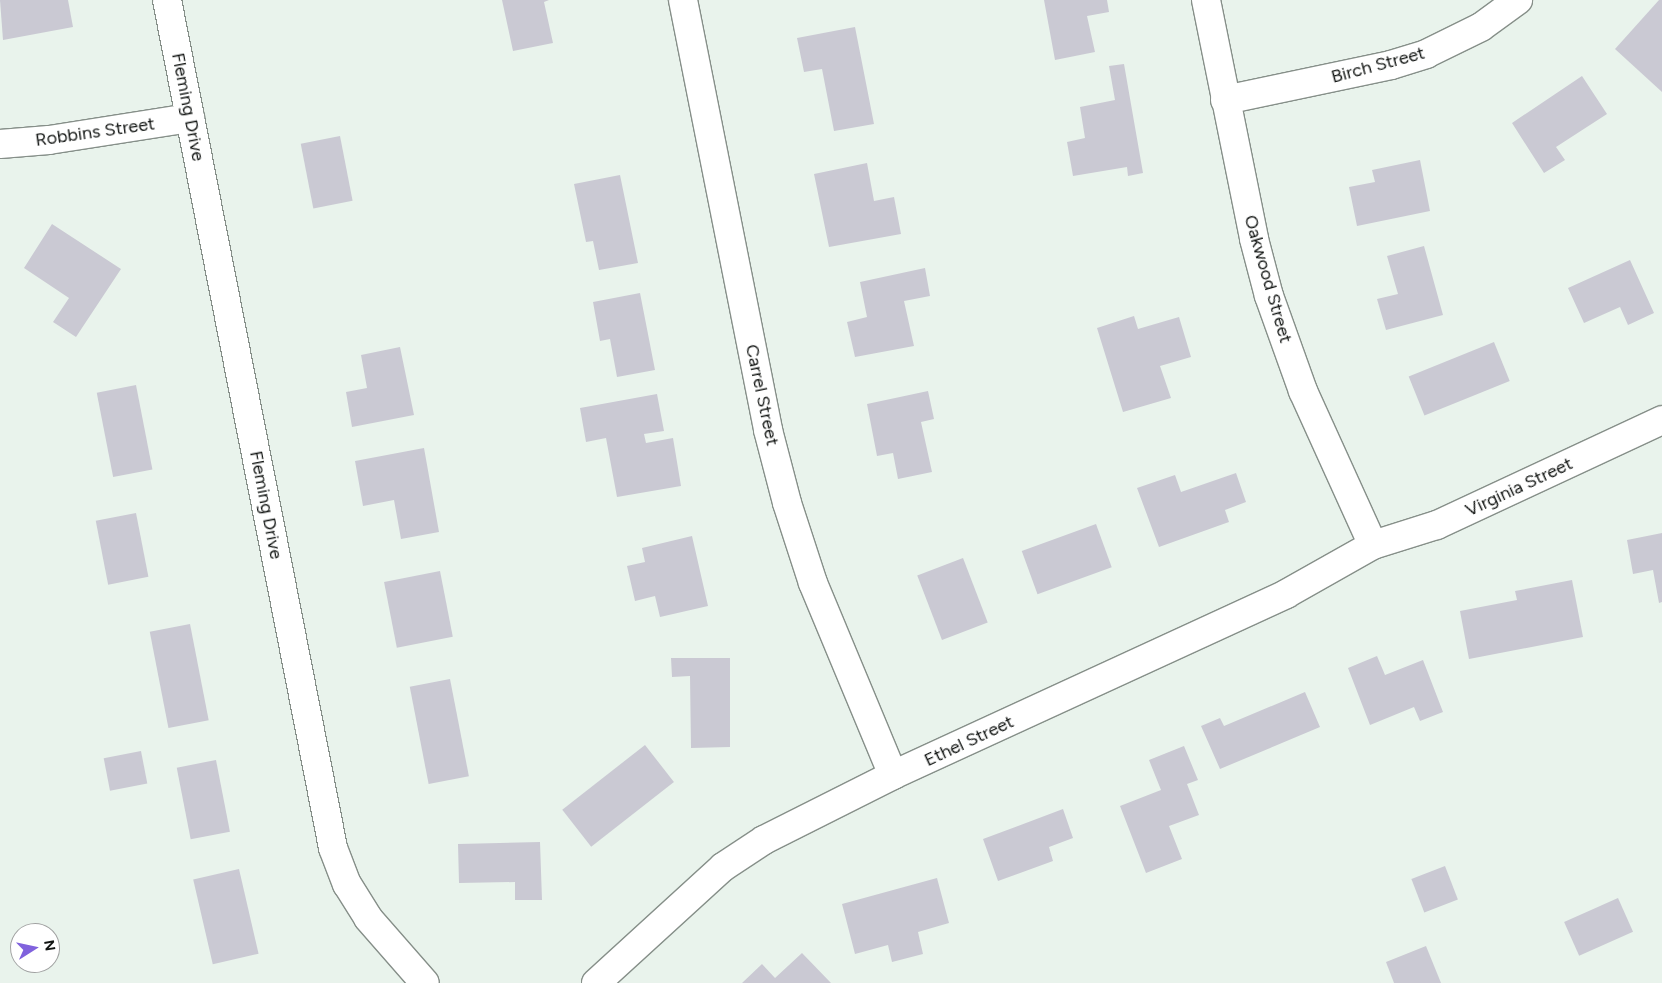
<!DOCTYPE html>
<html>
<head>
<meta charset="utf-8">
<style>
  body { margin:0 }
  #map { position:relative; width:1662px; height:983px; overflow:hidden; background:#e9f3ec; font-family:Figtree,sans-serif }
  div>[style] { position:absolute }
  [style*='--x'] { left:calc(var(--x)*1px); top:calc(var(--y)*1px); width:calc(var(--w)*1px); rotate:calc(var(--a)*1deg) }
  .building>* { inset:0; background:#cac9d3; transform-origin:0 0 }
  .roads { filter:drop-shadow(1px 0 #868f89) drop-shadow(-1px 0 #868f89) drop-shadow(0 1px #868f89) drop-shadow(0 -1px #868f89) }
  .minor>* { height:28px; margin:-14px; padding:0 14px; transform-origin:14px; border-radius:14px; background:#fff }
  span { translate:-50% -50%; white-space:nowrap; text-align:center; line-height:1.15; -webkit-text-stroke:5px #fff; paint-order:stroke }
  .street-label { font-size:18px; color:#121513 }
  .north { position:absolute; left:10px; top:923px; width:50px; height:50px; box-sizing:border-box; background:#fff; border:1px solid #a0a1a1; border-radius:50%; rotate:80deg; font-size:14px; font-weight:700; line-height:20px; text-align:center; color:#121513 }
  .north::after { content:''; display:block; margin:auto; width:18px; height:22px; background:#8062dd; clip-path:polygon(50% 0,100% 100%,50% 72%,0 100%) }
</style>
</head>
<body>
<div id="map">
  <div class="building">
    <i style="clip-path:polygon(0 0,68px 0,73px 27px,3px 40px)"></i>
    <i style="clip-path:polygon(502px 0,549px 0,544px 2px,553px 43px,513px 51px)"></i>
    <i style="clip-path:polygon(1044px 0,1107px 0,1109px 12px,1087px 16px,1095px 52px,1055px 60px)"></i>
    <i style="clip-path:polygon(1659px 0,1662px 0,1662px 92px,1615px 49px)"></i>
    <i style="clip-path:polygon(855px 27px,874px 124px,834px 131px,822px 69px,804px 72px,797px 38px)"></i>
    <i style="clip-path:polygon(1124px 64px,1143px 173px,1128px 176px,1127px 167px,1073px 176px,1067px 142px,1085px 138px,1080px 107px,1115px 100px,1109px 66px)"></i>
    <i style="clip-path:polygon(1582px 76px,1607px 114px,1556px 147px,1565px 160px,1544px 173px,1512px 123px)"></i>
    <i style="left:340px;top:136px;width:66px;height:40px;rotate:79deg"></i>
    <i style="clip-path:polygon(1420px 160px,1430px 211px,1357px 226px,1349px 187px,1375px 182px,1372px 170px)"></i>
    <i style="clip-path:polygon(867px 163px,874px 201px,894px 197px,901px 234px,829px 247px,814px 174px)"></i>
    <i style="clip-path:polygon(620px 175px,638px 263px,599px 270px,593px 241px,586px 242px,574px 184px)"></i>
    <i style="clip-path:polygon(52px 224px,121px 269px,76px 337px,53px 322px,69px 298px,24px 268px)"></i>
    <i style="clip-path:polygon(1424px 246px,1443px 315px,1386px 330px,1377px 299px,1398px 294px,1387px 256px)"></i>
    <i style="clip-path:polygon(1630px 260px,1654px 313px,1628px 325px,1620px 307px,1584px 323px,1568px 288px)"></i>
    <i style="clip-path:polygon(925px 268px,930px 296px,904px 301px,914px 346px,855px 357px,847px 322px,867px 317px,860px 282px)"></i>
    <i style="clip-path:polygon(640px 293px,655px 370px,617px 377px,610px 339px,600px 341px,593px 302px)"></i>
    <i style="clip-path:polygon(1134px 316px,1138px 329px,1179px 317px,1191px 357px,1160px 366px,1171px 398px,1123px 412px,1097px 328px)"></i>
    <i style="left:1494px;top:342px;width:42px;height:92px;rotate:68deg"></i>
    <i style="clip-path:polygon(400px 347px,414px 415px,352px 427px,346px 392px,367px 388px,361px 355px)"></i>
    <i style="left:136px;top:385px;width:86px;height:40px;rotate:79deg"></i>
    <i style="clip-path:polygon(928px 391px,934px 419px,921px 422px,932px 472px,898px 479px,893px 453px,877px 456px,867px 404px)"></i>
    <i style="clip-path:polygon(657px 394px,664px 431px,644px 434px,646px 443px,673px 438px,681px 486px,617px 497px,606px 438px,586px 442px,580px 408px)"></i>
    <i style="clip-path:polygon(424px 448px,439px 532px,401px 539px,394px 500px,363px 506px,355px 461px)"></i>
    <i style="clip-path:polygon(1236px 473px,1246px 502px,1225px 510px,1229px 522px,1159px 547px,1137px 488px,1175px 475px,1181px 492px)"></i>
    <i style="left:136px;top:513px;width:65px;height:41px;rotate:79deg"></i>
    <i style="left:1096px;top:524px;width:46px;height:79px;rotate:70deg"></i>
    <i style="clip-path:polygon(1662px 533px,1662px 602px,1659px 603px,1653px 570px,1633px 574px,1627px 540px)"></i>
    <i style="clip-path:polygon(692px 536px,708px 606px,660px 617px,655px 596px,635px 601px,627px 566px,645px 562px,642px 548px)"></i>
    <i style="left:963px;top:558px;width:69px;height:49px;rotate:69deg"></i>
    <i style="left:440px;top:571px;width:67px;height:57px;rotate:79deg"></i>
    <i style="clip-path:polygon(1572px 580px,1583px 637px,1469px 659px,1460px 611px,1517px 600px,1515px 591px)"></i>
    <i style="left:190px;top:624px;width:98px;height:41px;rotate:79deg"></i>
    <i style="clip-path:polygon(1377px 656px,1385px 675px,1423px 660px,1443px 712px,1420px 721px,1414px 707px,1370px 725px,1348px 668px)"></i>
    <i style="clip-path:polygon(671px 658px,730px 658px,730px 747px,691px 748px,690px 676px,672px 677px)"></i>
    <i style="left:450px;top:679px;width:99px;height:41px;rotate:79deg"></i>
    <i style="clip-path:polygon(1305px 692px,1320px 727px,1220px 769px,1201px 726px,1220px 718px,1224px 726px)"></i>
    <i style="left:645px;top:745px;width:47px;height:105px;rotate:52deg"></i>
    <i style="clip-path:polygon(1184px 746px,1198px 780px,1187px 784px,1199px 815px,1169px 826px,1182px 859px,1146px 873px,1120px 806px,1161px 790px,1149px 760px)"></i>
    <i style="left:141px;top:751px;width:33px;height:38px;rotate:79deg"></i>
    <i style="left:216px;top:760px;width:73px;height:40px;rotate:79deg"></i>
    <i style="clip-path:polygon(1063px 809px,1073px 838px,1049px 847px,1053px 861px,998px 881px,983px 839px)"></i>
    <i style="clip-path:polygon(540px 842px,542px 900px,515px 900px,515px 882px,459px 883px,458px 844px)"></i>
    <i style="left:1445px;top:866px;width:36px;height:36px;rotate:69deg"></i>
    <i style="left:239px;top:869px;width:87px;height:47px;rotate:77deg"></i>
    <i style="clip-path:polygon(937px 878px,949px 923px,918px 932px,923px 954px,892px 962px,888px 945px,855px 954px,842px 904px)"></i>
    <i style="left:1618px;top:898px;width:37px;height:59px;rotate:66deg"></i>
    <i style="clip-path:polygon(1426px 946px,1441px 983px,1394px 983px,1386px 962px)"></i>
    <i style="clip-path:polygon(802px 953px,831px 983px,742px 983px,762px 964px,775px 978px)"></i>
  </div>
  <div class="roads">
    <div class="minor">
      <i style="--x:167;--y:0;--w:864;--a:78.92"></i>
      <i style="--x:333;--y:848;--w:39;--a:69"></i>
      <i style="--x:347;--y:884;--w:40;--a:58"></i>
      <i style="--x:368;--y:918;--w:86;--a:48.8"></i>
      <i style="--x:683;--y:0;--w:438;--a:78.8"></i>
      <i style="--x:768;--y:430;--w:75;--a:75.4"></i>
      <i style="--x:787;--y:503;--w:84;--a:72"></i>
      <i style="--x:813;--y:583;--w:208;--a:67.4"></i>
      <i style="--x:1206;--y:0;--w:244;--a:78.6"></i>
      <i style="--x:1254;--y:239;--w:59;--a:75.3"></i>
      <i style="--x:1269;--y:296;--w:101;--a:70.3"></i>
      <i style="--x:1303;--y:391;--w:169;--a:65.6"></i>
      <i style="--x:1225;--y:100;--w:170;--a:-11.9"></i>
      <i style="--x:1391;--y:65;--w:37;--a:-17"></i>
      <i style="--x:1426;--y:54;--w:61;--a:-26.1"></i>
      <i style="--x:1481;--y:27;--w:46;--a:-36.1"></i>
      <i style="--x:0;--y:144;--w:49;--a:-4.7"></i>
      <i style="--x:49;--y:140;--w:143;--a:-8.9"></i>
      <i style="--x:596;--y:983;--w:172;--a:-42.4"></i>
      <i style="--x:723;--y:867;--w:49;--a:-33.4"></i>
      <i style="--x:764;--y:840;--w:144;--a:-26.7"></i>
      <i style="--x:893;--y:775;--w:433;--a:-24.7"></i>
      <i style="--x:1286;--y:594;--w:100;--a:-29.4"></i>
      <i style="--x:1373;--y:545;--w:67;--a:-17.4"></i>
      <i style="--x:1437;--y:525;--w:248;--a:-25"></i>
    </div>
  </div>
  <div class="street-label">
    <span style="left:1378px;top:65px;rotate:-15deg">Birch Street</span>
    <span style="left:188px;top:107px;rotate:79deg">Fleming Drive</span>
    <span style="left:95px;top:132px;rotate:-8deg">Robbins Street</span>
    <span style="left:1268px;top:279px;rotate:74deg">Oakwood Street</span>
    <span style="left:762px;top:395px;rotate:78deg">Carrel Street</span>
    <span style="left:1519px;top:487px;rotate:-25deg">Virginia Street</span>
    <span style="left:266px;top:505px;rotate:79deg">Fleming Drive</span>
    <span style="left:969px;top:741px;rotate:-25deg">Ethel Street</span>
  </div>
  <div class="north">N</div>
</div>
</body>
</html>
